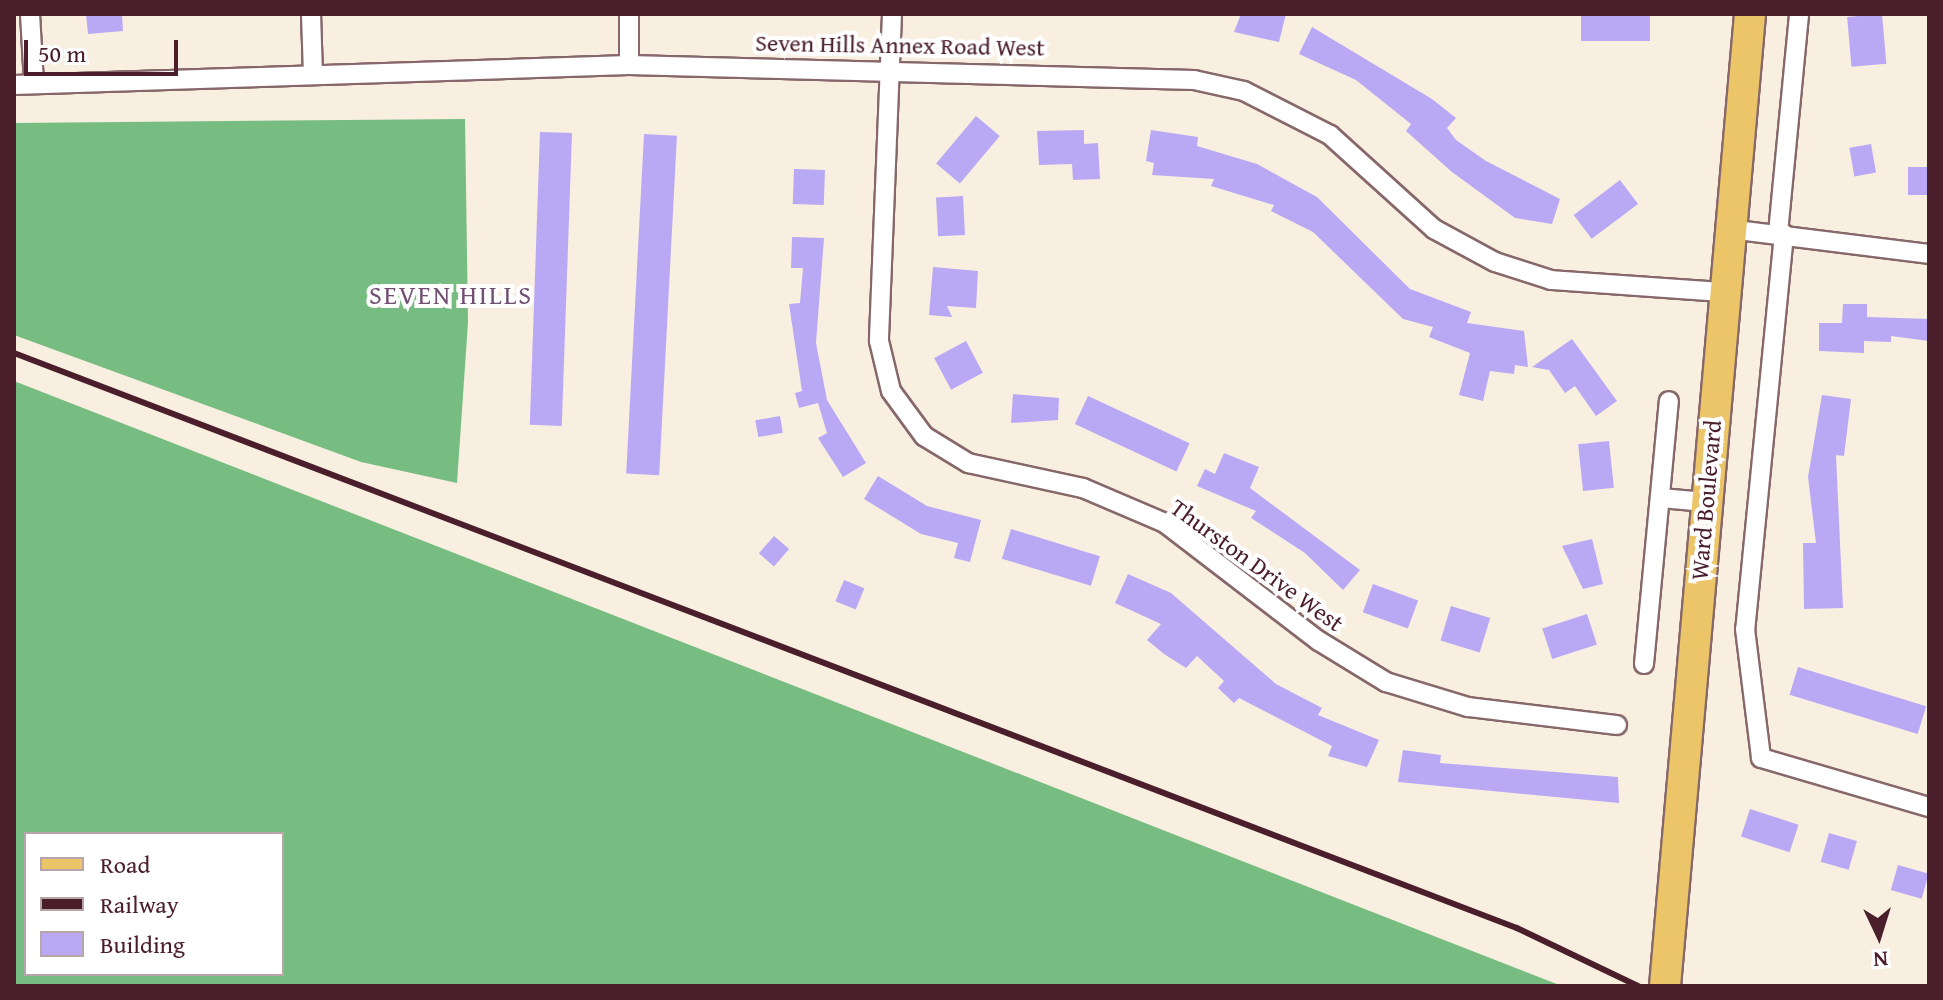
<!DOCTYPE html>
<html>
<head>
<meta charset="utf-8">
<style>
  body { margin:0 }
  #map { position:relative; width:1943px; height:1000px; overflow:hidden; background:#f8efe0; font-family:"Gentium Book Plus",serif }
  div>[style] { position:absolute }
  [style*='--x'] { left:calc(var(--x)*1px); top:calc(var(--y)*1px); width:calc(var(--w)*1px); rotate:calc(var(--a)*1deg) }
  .forest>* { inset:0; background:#77bd81 }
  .building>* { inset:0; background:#b9a9f5; transform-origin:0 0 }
  .roads { filter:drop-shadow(2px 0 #87686a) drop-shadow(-2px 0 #87686a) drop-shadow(0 2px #87686a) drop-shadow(0 -2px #87686a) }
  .minor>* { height:18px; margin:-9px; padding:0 9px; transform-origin:9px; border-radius:9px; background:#fff }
  .primary>* { height:30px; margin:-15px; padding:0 15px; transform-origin:15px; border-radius:15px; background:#edc569 }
  .rail>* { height:6px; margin:-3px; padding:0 3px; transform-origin:3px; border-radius:3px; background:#4a1f2b }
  span { translate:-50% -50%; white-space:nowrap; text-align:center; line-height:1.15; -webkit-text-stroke:8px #fff; paint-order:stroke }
  .street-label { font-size:24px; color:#4a1f2b }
  .neighbourhood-label { font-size:26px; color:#714f72; letter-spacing:2px }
  .frame { position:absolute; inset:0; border:16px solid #4a1f2b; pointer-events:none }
  .legend { position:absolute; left:24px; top:832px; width:260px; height:144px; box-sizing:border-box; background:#fff; border:2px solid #b7a5aa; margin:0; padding:10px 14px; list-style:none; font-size:24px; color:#4a1f2b }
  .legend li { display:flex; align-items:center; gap:16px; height:40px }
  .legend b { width:40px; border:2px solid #b7a5aa }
  .north { position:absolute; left:1839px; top:896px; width:80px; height:80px; -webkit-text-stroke:6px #fff; paint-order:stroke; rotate:176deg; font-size:22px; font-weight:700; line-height:32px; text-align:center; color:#4a1f2b }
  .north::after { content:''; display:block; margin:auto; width:28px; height:36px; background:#4a1f2b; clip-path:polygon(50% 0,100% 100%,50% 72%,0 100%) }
  .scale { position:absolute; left:24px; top:40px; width:154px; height:36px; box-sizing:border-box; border:4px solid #4a1f2b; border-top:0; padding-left:10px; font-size:24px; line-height:28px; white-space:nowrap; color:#4a1f2b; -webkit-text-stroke:6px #fff; paint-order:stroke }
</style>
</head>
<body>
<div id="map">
  <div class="forest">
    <i style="clip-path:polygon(465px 119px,468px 322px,457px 483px,361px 462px,14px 335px,14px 123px)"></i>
    <i style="clip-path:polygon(evenodd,14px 381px,1562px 986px,14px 986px,14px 381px,26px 834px,282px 834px,282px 974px,26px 974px,26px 834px)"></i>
  </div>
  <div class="building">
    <i style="clip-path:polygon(86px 14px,122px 14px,123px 31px,88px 34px)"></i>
    <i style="clip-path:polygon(1241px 14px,1286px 14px,1279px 42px,1234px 32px)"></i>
    <i style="left:1581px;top:14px;width:69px;height:27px"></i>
    <i style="left:1882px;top:14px;width:50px;height:35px;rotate:85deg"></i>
    <i style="clip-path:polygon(1312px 27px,1432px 99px,1456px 118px,1447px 128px,1456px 140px,1486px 161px,1560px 199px,1552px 224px,1515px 218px,1452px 172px,1406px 131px,1411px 124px,1356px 80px,1299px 54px)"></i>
    <i style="left:976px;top:116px;width:31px;height:62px;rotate:40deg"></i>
    <i style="clip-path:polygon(1084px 130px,1084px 144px,1098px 143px,1100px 179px,1073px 180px,1072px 164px,1039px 165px,1037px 131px)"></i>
    <i style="clip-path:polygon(1151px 130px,1198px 137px,1197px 146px,1257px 164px,1317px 197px,1410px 289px,1471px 312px,1467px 323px,1524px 331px,1528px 367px,1515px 365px,1514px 374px,1490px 371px,1483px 401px,1459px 395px,1470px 353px,1429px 337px,1433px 327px,1403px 319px,1313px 232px,1271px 211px,1274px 205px,1211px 186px,1214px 179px,1152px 175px,1154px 163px,1146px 161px)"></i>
    <i style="left:540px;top:132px;width:32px;height:293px;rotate:2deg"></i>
    <i style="left:644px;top:134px;width:33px;height:340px;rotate:3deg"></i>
    <i style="left:1871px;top:144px;width:29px;height:22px;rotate:80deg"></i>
    <i style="left:1908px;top:167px;width:21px;height:28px"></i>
    <i style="left:794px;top:169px;width:31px;height:35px;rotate:2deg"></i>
    <i style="left:1620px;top:180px;width:30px;height:58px;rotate:53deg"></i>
    <i style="left:963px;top:196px;width:39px;height:27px;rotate:87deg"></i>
    <i style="clip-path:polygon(792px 237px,824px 238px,816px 343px,827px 400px,866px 463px,843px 477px,818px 438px,827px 433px,818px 403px,799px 408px,795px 393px,802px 391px,789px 304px,800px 303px,803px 268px,791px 268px)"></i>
    <i style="clip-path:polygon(933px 267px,978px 271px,976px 308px,947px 306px,952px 317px,929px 315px)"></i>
    <i style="clip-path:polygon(1843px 304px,1867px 304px,1867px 317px,1929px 319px,1929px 341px,1891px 336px,1891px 342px,1864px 341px,1864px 353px,1819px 351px,1819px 323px,1842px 323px)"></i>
    <i style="clip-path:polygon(1572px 339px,1617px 401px,1596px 416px,1575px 386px,1565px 393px,1549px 370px,1532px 367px)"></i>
    <i style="left:966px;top:341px;width:36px;height:36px;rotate:62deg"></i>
    <i style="clip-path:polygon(1013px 394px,1059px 398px,1058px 420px,1011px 423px)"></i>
    <i style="clip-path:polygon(1822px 395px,1851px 399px,1844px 456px,1836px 455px,1843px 608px,1804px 609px,1803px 543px,1816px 543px,1808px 477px)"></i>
    <i style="left:1088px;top:396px;width:112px;height:31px;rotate:25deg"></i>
    <i style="left:780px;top:416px;width:17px;height:25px;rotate:80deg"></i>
    <i style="left:1609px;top:441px;width:47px;height:31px;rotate:84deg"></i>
    <i style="clip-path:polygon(1224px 453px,1259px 467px,1250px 488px,1360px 570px,1343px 590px,1305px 553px,1251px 518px,1256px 511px,1197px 486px,1205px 469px,1215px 474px)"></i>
    <i style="clip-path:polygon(878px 476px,927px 506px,981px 520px,970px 562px,954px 558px,958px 543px,921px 534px,864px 499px)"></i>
    <i style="left:1011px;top:529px;width:93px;height:31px;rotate:17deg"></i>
    <i style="left:774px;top:536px;width:20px;height:23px;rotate:41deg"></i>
    <i style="clip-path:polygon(1592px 539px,1603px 584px,1583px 589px,1562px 546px)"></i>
    <i style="clip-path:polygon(1128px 574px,1171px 593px,1276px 684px,1322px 708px,1318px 715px,1379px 740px,1367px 767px,1328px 756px,1332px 746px,1239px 698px,1234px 703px,1218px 688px,1224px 681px,1197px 656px,1186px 668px,1164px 654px,1147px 640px,1161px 624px,1115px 603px)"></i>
    <i style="left:844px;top:580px;width:22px;height:23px;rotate:22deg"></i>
    <i style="left:1373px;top:584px;width:48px;height:30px;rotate:20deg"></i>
    <i style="left:1451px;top:606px;width:41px;height:36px;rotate:17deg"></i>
    <i style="left:1587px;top:614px;width:32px;height:47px;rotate:72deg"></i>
    <i style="left:1798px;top:667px;width:134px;height:29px;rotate:17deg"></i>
    <i style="clip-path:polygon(1403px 750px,1441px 755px,1440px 763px,1618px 777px,1619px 803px,1398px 782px)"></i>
    <i style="left:1750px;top:809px;width:51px;height:29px;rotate:18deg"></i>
    <i style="left:1829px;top:833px;width:29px;height:30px;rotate:16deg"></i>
    <i style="left:1898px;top:865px;width:32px;height:26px;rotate:16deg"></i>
  </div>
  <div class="roads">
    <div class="minor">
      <i style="--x:30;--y:14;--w:70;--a:86.7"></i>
      <i style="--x:311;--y:14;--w:61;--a:88.1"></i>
      <i style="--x:629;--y:14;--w:51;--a:90"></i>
      <i style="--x:892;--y:14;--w:327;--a:92.3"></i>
      <i style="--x:879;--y:341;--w:51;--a:76.5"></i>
      <i style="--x:891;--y:391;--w:56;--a:53.7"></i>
      <i style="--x:924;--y:436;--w:52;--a:31.5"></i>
      <i style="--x:968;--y:463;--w:118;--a:12.3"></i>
      <i style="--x:1083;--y:488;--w:89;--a:23.1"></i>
      <i style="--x:1165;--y:523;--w:194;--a:37.5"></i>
      <i style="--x:1319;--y:641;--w:79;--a:31.5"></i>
      <i style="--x:1386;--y:682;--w:86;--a:17"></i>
      <i style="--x:1468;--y:707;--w:150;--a:6.9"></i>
      <i style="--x:14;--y:85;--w:615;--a:-1.86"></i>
      <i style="--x:629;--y:65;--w:565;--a:1.52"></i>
      <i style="--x:1194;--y:80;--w:51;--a:12.4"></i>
      <i style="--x:1244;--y:91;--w:97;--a:27.1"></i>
      <i style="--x:1330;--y:135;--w:140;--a:42.1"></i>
      <i style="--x:1434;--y:229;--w:69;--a:28.4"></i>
      <i style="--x:1495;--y:262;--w:59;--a:17.8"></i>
      <i style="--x:1551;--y:280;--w:173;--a:4"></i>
      <i style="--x:1729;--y:229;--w:202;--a:7.1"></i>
      <i style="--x:1778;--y:233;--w:220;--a:-84.5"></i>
      <i style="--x:1784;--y:234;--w:397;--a:95.6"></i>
      <i style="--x:1745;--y:629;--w:130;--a:82.9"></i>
      <i style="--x:1761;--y:758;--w:175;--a:16.3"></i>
      <i style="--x:1661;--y:498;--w:44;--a:5.2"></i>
      <i style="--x:1644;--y:664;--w:264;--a:-84.6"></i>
    </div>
    <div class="primary">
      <i style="--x:1665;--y:986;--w:976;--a:-85"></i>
    </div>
  </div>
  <div class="rail">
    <i style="--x:14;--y:353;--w:1609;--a:20.94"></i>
    <i style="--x:1517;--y:928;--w:134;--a:25.6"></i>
  </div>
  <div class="street-label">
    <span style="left:900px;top:45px;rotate:1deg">Seven Hills Annex Road West</span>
    <span style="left:1706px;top:500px;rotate:-85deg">Ward Boulevard</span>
    <span style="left:1257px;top:565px;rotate:36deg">Thurston Drive West</span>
  </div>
  <div class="neighbourhood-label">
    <span style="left:451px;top:295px">SEVEN HILLS</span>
  </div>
  <div class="frame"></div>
  <ul class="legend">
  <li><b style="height:10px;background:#edc569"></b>Road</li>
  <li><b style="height:10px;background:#4a1f2b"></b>Railway</li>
  <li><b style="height:22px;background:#b9a9f5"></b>Building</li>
  </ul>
  <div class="north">N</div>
  <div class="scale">50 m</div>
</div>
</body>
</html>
